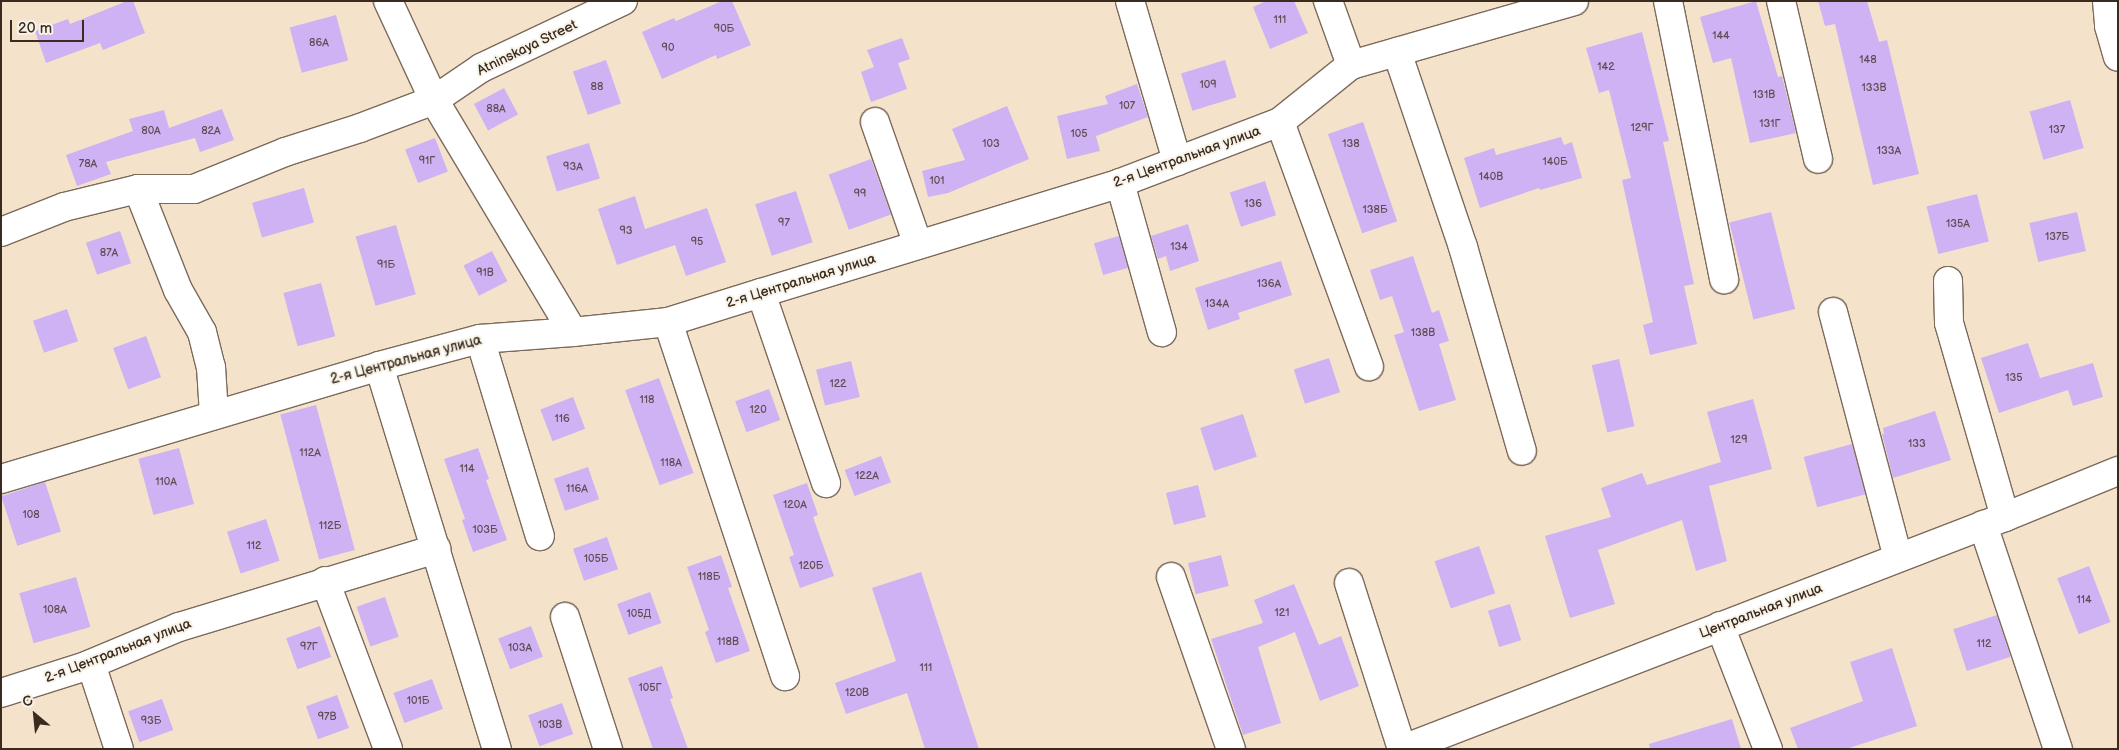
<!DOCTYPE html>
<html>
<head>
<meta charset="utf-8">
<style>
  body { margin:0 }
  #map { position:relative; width:2119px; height:750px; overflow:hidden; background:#f5e2cb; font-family:"Balsamiq Sans",sans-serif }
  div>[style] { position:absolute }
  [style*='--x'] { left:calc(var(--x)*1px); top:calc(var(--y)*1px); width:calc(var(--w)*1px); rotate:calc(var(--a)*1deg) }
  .building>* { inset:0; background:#ceb2f3; transform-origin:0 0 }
  .roads { filter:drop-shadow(1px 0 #7c6a5b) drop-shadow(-1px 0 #7c6a5b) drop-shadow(0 1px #7c6a5b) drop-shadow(0 -1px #7c6a5b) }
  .minor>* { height:28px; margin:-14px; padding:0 14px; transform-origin:14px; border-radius:14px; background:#fff }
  span { translate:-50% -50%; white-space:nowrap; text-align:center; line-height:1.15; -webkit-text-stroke:4px #f7f3e8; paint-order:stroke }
  .number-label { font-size:11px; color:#604c53 }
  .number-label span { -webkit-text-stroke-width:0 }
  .street-label { font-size:14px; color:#3b2a1e }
  .frame { position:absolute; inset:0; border:2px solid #3b2a1e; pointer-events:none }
  .north { position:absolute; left:10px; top:690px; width:50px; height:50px; -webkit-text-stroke:4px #f7f3e8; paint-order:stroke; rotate:332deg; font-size:14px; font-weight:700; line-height:20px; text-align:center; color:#3b2a1e }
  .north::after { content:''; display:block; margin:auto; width:18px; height:22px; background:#3b2a1e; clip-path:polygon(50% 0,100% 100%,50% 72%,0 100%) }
  .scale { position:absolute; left:10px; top:20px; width:74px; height:22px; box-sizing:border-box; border:2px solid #3b2a1e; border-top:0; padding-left:6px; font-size:15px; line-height:18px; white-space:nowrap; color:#3b2a1e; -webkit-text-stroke:4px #f7f3e8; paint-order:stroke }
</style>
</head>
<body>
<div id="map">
  <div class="building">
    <i style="clip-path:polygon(127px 1px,133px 1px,145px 33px,103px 50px,100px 43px,46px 63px,35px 31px,68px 19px,70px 24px)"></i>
    <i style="clip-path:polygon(722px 1px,732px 1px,751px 45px,717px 59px,716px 55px,662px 79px,642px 32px,674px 18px,676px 21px)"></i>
    <i style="clip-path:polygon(1266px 1px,1294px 1px,1308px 33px,1270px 49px,1253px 7px)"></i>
    <i style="clip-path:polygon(1756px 1px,1778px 77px,1782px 76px,1796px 133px,1750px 143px,1731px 58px,1713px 63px,1700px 17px)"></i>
    <i style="clip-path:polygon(1818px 1px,1867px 1px,1879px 42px,1887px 40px,1919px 174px,1873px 185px,1835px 24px,1825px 26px)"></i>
    <i style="left:336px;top:15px;width:47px;height:48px;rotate:75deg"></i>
    <i style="clip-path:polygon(1642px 32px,1669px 141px,1663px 142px,1694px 284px,1684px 286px,1697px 344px,1650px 355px,1643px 325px,1653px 322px,1622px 180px,1631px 178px,1609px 90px,1599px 93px,1586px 48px)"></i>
    <i style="clip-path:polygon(902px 38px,910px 59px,898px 63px,907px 89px,871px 102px,861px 72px,874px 67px,867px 50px)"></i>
    <i style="left:606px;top:60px;width:46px;height:35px;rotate:71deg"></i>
    <i style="left:1225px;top:60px;width:39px;height:46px;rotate:73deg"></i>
    <i style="clip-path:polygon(1137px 84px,1148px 117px,1096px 136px,1100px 151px,1067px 159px,1057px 116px,1108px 104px,1105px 96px)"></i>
    <i style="left:504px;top:88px;width:30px;height:34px;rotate:62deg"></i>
    <i style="left:2070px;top:100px;width:50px;height:42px;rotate:74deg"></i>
    <i style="clip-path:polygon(1007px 106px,1029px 159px,948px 193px,928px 197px,922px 171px,965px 160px,952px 129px)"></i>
    <i style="clip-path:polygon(222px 109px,234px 140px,200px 152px,195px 138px,106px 162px,111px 174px,77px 186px,66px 155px,133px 131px,129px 119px,164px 110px,169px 128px)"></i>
    <i style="left:1363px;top:122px;width:105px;height:37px;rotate:71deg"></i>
    <i style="clip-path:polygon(1561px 137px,1564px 145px,1572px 142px,1582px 178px,1540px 190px,1539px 188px,1480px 208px,1464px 158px,1494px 148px,1496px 155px)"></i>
    <i style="left:435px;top:138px;width:36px;height:32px;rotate:69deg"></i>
    <i style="left:589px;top:143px;width:37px;height:45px;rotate:73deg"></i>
    <i style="left:871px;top:159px;width:59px;height:45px;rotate:70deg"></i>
    <i style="left:1265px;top:181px;width:36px;height:37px;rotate:72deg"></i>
    <i style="left:304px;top:188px;width:36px;height:54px;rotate:74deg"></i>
    <i style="left:796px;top:191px;width:54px;height:43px;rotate:72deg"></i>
    <i style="left:1977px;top:194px;width:49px;height:52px;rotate:76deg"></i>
    <i style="clip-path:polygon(635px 196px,645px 229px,707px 208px,726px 262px,686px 276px,675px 245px,617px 265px,598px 209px)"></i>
    <i style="left:1771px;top:212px;width:100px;height:43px;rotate:76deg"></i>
    <i style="left:2077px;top:212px;width:40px;height:49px;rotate:77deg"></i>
    <i style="clip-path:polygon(1188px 224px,1199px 261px,1170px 271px,1166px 256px,1158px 259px,1151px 236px)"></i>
    <i style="left:396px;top:225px;width:72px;height:42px;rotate:74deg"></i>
    <i style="left:120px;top:231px;width:34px;height:36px;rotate:71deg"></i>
    <i style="left:1119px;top:236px;width:33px;height:26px;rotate:74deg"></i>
    <i style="left:492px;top:251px;width:34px;height:32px;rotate:63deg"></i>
    <i style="clip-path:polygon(1413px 256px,1432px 313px,1439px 310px,1449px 341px,1439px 344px,1456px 400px,1419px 411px,1394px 335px,1404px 332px,1392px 296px,1380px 300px,1370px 270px)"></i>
    <i style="clip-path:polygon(1281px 261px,1292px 295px,1238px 313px,1240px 319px,1208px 330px,1195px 288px)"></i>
    <i style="left:321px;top:283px;width:55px;height:39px;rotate:75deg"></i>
    <i style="left:67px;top:309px;width:34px;height:36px;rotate:71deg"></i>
    <i style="left:146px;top:336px;width:44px;height:35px;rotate:70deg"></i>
    <i style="clip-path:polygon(2028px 343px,2040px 378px,2093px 363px,2103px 397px,2073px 406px,2068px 390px,1999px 413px,1981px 358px)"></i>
    <i style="left:1329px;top:358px;width:36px;height:37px;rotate:72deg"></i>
    <i style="left:1619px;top:359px;width:69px;height:28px;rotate:77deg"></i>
    <i style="left:851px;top:361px;width:37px;height:36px;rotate:76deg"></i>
    <i style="left:659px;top:378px;width:101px;height:36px;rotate:70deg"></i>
    <i style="left:769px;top:389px;width:33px;height:36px;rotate:70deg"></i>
    <i style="left:573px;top:397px;width:34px;height:35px;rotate:69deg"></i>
    <i style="clip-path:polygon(1753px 399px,1772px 469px,1709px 486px,1727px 561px,1696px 571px,1682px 520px,1598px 550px,1615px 604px,1570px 618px,1545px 536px,1611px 517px,1601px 488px,1642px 473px,1647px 485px,1721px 462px,1707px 412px)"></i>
    <i style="left:316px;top:405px;width:150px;height:37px;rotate:75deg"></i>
    <i style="clip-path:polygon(1935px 411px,1951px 460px,1893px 478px,1882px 434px,1884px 434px,1883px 428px)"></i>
    <i style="left:1243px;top:414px;width:45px;height:45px;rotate:72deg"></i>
    <i style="left:1852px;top:444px;width:52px;height:50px;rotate:75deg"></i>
    <i style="left:179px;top:448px;width:58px;height:42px;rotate:75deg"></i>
    <i style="clip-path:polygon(478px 448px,489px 479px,486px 480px,507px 540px,473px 552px,462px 520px,465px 519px,444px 459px)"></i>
    <i style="left:881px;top:456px;width:28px;height:39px;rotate:69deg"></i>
    <i style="left:588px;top:467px;width:34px;height:36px;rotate:71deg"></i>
    <i style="left:45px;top:482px;width:52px;height:46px;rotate:72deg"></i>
    <i style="clip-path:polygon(807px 483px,818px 515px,813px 517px,834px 576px,800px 588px,789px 557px,794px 555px,773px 495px)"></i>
    <i style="left:1198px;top:485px;width:33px;height:33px;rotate:76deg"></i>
    <i style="left:266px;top:519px;width:44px;height:41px;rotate:72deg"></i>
    <i style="left:607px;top:537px;width:34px;height:36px;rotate:71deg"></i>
    <i style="left:1479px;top:546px;width:50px;height:47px;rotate:71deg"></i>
    <i style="clip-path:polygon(721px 555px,732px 587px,728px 588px,750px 651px,716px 663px,705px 632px,709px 630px,687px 567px)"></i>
    <i style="left:1221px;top:555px;width:32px;height:34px;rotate:76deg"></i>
    <i style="left:2089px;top:566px;width:60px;height:34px;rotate:69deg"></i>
    <i style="clip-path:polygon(921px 572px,979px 749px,925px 749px,907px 693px,846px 714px,835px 683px,896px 661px,872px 588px)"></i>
    <i style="left:76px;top:577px;width:52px;height:59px;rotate:74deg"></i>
    <i style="clip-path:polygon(1294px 584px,1319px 645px,1341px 636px,1359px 686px,1320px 701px,1295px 632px,1258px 647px,1281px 723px,1243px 735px,1211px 639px,1263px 623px,1254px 600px)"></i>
    <i style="left:650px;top:592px;width:33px;height:35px;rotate:70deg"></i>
    <i style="left:385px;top:597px;width:42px;height:30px;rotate:71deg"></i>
    <i style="left:1510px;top:604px;width:38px;height:23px;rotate:73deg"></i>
    <i style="left:1997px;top:615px;width:44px;height:46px;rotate:72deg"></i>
    <i style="left:320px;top:626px;width:33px;height:36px;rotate:70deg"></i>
    <i style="left:531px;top:626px;width:33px;height:35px;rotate:69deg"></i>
    <i style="clip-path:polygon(1892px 648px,1917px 726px,1846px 749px,1798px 749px,1790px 728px,1863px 701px,1850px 662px)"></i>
    <i style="clip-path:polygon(662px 666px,673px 698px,670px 699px,688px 749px,653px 749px,628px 678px)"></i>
    <i style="left:432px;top:679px;width:32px;height:41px;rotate:70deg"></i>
    <i style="left:337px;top:695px;width:35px;height:33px;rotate:70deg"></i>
    <i style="left:162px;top:699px;width:33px;height:36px;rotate:70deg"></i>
    <i style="left:562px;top:703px;width:33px;height:36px;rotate:70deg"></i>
    <i style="clip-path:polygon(1732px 719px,1741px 749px,1650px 749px,1649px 744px)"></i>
  </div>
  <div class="roads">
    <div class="minor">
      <i style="--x:388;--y:1;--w:109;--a:65.1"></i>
      <i style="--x:434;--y:100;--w:270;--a:59.1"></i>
      <i style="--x:1130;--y:1;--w:167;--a:73.6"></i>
      <i style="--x:1328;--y:1;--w:68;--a:70.2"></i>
      <i style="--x:1668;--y:1;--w:284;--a:78.6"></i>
      <i style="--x:1781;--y:1;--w:162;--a:76.8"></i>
      <i style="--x:2107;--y:1;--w:25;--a:85"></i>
      <i style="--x:2109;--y:26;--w:32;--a:74"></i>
      <i style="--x:1397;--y:52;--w:206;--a:71.3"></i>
      <i style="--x:1463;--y:247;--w:212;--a:73.9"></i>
      <i style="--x:875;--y:122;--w:130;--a:70.7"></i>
      <i style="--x:1280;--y:122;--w:260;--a:70"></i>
      <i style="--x:1120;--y:183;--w:155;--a:74.3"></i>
      <i style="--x:138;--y:189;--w:109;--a:68.4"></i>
      <i style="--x:178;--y:290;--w:48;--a:60.3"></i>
      <i style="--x:202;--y:332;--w:36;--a:76"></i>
      <i style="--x:211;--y:367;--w:48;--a:86.4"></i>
      <i style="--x:1;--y:232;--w:68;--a:-21.6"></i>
      <i style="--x:64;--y:207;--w:76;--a:-13.7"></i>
      <i style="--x:138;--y:189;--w:56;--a:0"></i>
      <i style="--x:194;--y:189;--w:98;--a:-22.1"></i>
      <i style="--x:285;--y:152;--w:79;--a:-17.7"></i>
      <i style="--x:360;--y:128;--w:79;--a:-20.7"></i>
      <i style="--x:434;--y:100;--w:57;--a:-34.2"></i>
      <i style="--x:481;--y:68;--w:157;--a:-25.3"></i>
      <i style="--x:1948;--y:281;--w:42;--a:88.6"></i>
      <i style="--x:1949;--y:323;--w:202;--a:73.9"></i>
      <i style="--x:761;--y:293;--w:201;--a:71.1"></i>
      <i style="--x:1833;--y:312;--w:254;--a:75.2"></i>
      <i style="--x:668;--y:322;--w:373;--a:71.7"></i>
      <i style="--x:480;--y:339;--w:206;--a:73.1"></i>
      <i style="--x:379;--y:366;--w:401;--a:72.9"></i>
      <i style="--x:1;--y:479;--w:395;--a:-16.6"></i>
      <i style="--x:379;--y:366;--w:105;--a:-15"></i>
      <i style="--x:480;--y:339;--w:93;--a:-4.3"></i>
      <i style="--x:573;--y:332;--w:96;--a:-6"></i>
      <i style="--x:668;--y:322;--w:97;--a:-17.3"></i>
      <i style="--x:761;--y:293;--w:375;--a:-17"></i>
      <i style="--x:1120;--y:183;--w:171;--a:-20.9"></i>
      <i style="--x:1280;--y:122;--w:91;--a:-38.8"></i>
      <i style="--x:1351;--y:65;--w:232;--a:-16"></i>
      <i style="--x:1983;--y:525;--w:236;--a:71.5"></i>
      <i style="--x:1171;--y:577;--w:182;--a:70.8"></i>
      <i style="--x:325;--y:581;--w:179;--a:69.4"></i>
      <i style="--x:1349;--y:583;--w:174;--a:72.3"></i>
      <i style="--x:565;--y:617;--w:139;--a:72"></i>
      <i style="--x:1720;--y:626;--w:132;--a:68.7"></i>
      <i style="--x:91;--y:664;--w:89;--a:71.8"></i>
      <i style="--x:1;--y:693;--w:89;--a:-17.6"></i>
      <i style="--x:86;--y:666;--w:101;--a:-22.8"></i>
      <i style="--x:179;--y:627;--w:269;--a:-16.9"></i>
      <i style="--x:1403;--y:749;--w:645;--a:-21.08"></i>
      <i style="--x:2005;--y:517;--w:122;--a:-22.2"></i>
    </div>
  </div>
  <div class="number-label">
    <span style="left:1280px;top:20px">111</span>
    <span style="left:724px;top:29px">90Б</span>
    <span style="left:1721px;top:36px">144</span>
    <span style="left:319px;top:43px">86А</span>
    <span style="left:668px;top:48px">90</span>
    <span style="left:1868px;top:60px">148</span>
    <span style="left:1606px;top:67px">142</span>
    <span style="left:1208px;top:85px">109</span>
    <span style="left:597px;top:87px">88</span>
    <span style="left:1874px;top:88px">133В</span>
    <span style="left:1764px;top:95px">131В</span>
    <span style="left:1127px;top:106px">107</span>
    <span style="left:496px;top:109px">88А</span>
    <span style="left:1770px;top:124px">131Г</span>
    <span style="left:1642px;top:128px">129Г</span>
    <span style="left:2057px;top:130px">137</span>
    <span style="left:151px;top:131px">80А</span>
    <span style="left:211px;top:131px">82А</span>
    <span style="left:1079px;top:134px">105</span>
    <span style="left:991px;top:144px">103</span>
    <span style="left:1351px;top:144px">138</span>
    <span style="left:1889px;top:151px">133А</span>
    <span style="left:427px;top:161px">91Г</span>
    <span style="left:1555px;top:162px">140Б</span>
    <span style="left:88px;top:164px">78А</span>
    <span style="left:573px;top:167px">93А</span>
    <span style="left:1491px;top:177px">140В</span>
    <span style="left:937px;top:181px">101</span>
    <span style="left:860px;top:194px">99</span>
    <span style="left:1253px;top:204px">136</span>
    <span style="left:1375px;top:210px">138Б</span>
    <span style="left:784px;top:223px">97</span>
    <span style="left:1958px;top:224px">135А</span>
    <span style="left:626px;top:231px">93</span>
    <span style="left:2057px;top:237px">137Б</span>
    <span style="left:697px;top:242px">95</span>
    <span style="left:1179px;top:247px">134</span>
    <span style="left:109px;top:253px">87А</span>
    <span style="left:386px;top:265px">91Б</span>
    <span style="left:485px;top:273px">91В</span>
    <span style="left:1269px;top:284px">136А</span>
    <span style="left:1217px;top:304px">134А</span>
    <span style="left:1423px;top:333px">138В</span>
    <span style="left:2014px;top:378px">135</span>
    <span style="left:838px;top:384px">122</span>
    <span style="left:647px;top:400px">118</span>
    <span style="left:758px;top:410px">120</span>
    <span style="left:562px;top:419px">116</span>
    <span style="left:1739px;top:440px">129</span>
    <span style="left:1917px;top:444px">133</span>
    <span style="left:310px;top:453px">112А</span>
    <span style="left:671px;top:463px">118А</span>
    <span style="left:467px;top:469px">114</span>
    <span style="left:867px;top:476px">122А</span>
    <span style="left:166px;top:482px">110А</span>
    <span style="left:577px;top:489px">116А</span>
    <span style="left:795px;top:505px">120А</span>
    <span style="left:31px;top:515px">108</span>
    <span style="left:330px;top:526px">112Б</span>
    <span style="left:485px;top:530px">103Б</span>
    <span style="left:254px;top:546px">112</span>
    <span style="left:596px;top:559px">105Б</span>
    <span style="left:811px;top:566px">120Б</span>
    <span style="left:709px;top:577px">118Б</span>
    <span style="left:2084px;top:600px">114</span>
    <span style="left:55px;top:610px">108А</span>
    <span style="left:1282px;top:613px">121</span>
    <span style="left:639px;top:614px">105Д</span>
    <span style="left:728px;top:642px">118В</span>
    <span style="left:1984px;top:644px">112</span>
    <span style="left:309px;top:647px">97Г</span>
    <span style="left:520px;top:648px">103А</span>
    <span style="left:926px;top:668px">111</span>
    <span style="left:650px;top:688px">105Г</span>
    <span style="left:857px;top:693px">120В</span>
    <span style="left:418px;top:701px">101Б</span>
    <span style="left:327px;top:717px">97В</span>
    <span style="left:151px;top:721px">93Б</span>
    <span style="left:550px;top:725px">103В</span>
  </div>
  <div class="street-label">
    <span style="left:527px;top:48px;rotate:-26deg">Atninskaya Street</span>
    <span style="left:1187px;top:157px;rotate:-20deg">2-я Центральная улица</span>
    <span style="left:801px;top:281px;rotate:-17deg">2-я Центральная улица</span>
    <span style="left:406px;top:360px;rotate:-15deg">2-я Центральная улица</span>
    <span style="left:1761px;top:611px;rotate:-21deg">Центральная улица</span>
    <span style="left:118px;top:651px;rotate:-21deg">2-я Центральная улица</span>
  </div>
  <div class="frame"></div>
  <div class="north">С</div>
  <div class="scale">20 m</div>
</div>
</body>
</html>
